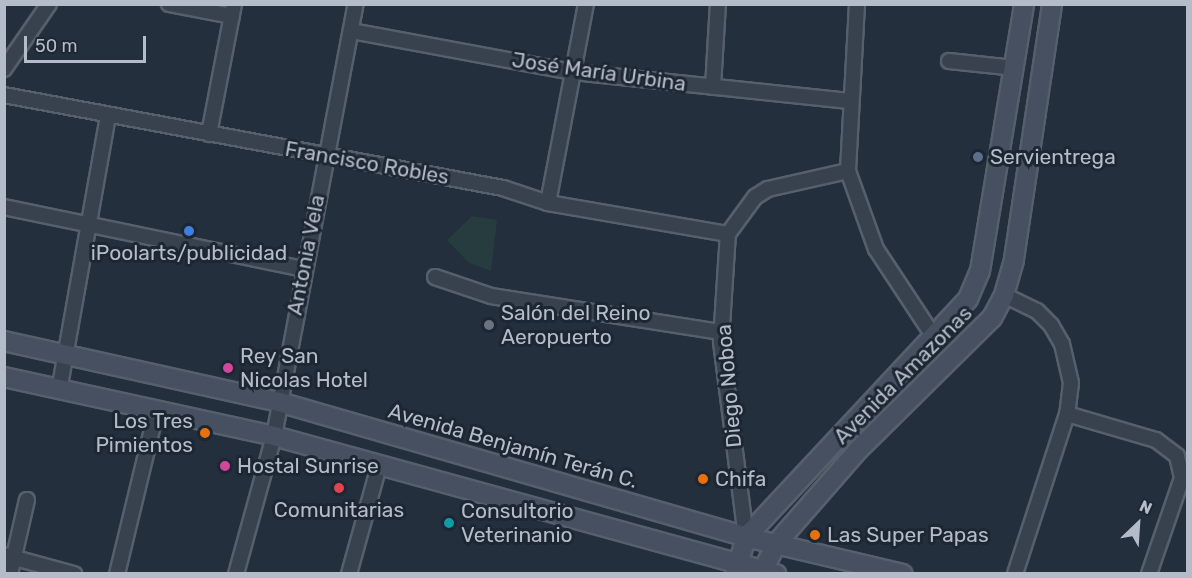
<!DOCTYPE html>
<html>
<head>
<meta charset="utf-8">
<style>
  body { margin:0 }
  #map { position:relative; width:1192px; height:578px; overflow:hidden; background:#242f3e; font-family:Rubik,sans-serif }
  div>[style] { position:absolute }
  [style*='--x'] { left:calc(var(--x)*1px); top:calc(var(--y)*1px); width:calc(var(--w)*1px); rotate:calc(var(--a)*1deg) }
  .green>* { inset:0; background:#263c3f }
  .roads { filter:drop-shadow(2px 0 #565f6c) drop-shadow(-2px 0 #565f6c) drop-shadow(0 2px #565f6c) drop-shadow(0 -2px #565f6c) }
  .street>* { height:14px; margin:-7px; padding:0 7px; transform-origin:7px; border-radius:7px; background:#38414e }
  .secondary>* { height:18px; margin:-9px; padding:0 9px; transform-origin:9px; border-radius:9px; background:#465061 }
  .dots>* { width:16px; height:16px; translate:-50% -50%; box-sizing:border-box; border:3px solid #1d2633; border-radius:50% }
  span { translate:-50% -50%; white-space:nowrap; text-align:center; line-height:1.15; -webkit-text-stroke:6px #1d2633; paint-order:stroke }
  .street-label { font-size:21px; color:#b4bcc9 }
  .poi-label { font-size:21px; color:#b4bcc9 }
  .left { translate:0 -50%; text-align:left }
  .right { translate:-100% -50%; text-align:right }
  .frame { position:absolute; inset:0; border:6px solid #b4bcc9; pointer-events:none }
  .north { position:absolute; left:1108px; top:494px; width:60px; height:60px; -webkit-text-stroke:4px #1d2633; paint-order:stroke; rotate:25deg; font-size:16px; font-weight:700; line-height:24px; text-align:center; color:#b4bcc9 }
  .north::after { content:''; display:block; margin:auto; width:21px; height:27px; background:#b4bcc9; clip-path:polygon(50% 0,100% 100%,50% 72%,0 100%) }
  .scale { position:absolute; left:24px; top:36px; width:122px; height:27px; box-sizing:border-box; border:3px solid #b4bcc9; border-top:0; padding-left:8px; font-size:18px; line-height:21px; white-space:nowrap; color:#b4bcc9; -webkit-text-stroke:4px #1d2633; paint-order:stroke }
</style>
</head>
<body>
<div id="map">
  <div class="green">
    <i style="clip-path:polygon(472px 216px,497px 220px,491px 271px,469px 263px,447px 240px)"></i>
  </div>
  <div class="roads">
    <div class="street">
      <i style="--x:169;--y:4;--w:64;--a:10.8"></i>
      <i style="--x:857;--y:4;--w:167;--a:93.1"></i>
      <i style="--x:848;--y:171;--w:83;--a:70.3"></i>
      <i style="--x:876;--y:249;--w:105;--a:56.6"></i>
      <i style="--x:351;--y:31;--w:226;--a:10.5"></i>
      <i style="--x:573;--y:72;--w:278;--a:6"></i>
      <i style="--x:949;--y:61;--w:65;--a:6.1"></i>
      <i style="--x:4;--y:69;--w:79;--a:-55.3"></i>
      <i style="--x:713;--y:87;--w:83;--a:-86.6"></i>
      <i style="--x:4;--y:95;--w:508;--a:10.56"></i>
      <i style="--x:503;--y:188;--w:47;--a:18.4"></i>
      <i style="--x:548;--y:203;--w:183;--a:9.8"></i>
      <i style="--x:209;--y:134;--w:132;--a:-79.1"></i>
      <i style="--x:548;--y:203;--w:203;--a:-79.2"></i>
      <i style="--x:4;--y:207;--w:305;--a:11.7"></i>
      <i style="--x:435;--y:277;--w:59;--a:18.7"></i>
      <i style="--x:491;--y:296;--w:233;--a:8.9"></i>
      <i style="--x:1004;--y:295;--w:37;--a:26"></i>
      <i style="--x:1037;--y:311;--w:20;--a:45"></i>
      <i style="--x:1051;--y:325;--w:22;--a:60"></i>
      <i style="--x:1062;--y:344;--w:40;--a:77"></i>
      <i style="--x:1071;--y:383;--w:31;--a:97"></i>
      <i style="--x:1067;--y:414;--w:168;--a:108"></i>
      <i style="--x:59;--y:391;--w:280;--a:-79.9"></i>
      <i style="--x:1067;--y:414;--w:93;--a:16.3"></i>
      <i style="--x:1156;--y:440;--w:26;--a:37"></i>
      <i style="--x:1177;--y:456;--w:23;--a:77"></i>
      <i style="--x:1182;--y:478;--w:102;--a:109"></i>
      <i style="--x:746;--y:537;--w:198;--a:-97.3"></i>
      <i style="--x:721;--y:341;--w:107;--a:-86.3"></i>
      <i style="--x:728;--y:234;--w:46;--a:-53.9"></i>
      <i style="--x:755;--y:197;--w:15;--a:-32"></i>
      <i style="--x:768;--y:189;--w:82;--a:-12.7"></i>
      <i style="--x:4;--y:555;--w:73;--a:15.2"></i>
      <i style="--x:10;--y:574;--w:76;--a:-77.1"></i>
      <i style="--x:117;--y:574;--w:166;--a:-76.4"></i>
      <i style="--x:236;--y:574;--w:143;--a:-74.6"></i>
      <i style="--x:274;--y:436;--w:440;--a:-79.3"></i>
      <i style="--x:349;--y:574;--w:112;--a:-74.5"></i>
    </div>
    <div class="secondary">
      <i style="--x:4;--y:341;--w:282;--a:12.5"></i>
      <i style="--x:279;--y:402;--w:486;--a:16.1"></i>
      <i style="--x:746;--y:537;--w:161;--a:13.3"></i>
      <i style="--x:4;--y:377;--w:276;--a:12.3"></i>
      <i style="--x:274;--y:436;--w:521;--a:15.37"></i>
      <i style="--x:735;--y:574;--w:39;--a:-73"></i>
      <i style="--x:746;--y:537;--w:325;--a:-47"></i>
      <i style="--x:968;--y:299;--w:30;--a:-67"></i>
      <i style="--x:980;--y:271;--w:271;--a:-80.6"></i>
      <i style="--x:761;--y:574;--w:34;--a:-63"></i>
      <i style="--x:776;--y:544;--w:126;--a:-48.9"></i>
      <i style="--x:859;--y:449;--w:187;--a:-44.6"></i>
      <i style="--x:992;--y:318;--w:26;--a:-62"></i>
      <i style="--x:1004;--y:295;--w:37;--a:-74"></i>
      <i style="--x:1014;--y:259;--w:258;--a:-81.5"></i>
    </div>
  </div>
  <div class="dots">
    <i style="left:978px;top:157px;background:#5c6f8a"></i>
    <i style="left:189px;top:231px;background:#3f7fe0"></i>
    <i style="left:489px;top:325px;background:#6b7280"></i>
    <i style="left:228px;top:368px;background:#d1479c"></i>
    <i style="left:205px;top:433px;background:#e8710a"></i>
    <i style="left:225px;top:466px;background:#d1479c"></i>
    <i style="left:703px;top:479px;background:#e8710a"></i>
    <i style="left:339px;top:488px;background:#e0444e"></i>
    <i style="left:449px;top:523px;background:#0f9aa8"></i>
    <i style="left:815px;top:535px;background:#e8710a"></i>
  </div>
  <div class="street-label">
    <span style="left:599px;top:72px;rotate:8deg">José María Urbina</span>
    <span style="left:367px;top:163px;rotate:10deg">Francisco Robles</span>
    <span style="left:306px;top:255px;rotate:-79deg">Antonia Vela</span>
    <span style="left:903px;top:375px;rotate:-45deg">Avenida Amazonas</span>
    <span style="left:729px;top:386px;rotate:-95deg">Diego Noboa</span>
    <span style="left:513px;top:446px;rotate:16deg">Avenida Benjamín Terán C.</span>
  </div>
  <div class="poi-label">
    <span class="left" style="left:990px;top:157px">Servientrega</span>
    <span style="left:189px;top:253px">iPoolarts/publicidad</span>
    <span class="left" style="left:501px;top:325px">Salón del Reino<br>Aeropuerto</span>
    <span class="left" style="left:240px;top:368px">Rey San<br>Nicolas Hotel</span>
    <span class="right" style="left:193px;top:433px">Los Tres<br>Pimientos</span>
    <span class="left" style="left:237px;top:466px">Hostal Sunrise</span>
    <span class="left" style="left:715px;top:479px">Chifa</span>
    <span style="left:339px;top:510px">Comunitarias</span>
    <span class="left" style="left:461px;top:523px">Consultorio<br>Veterinanio</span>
    <span class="left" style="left:827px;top:535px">Las Super Papas</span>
  </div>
  <div class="frame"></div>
  <div class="north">N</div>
  <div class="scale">50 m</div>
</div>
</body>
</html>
